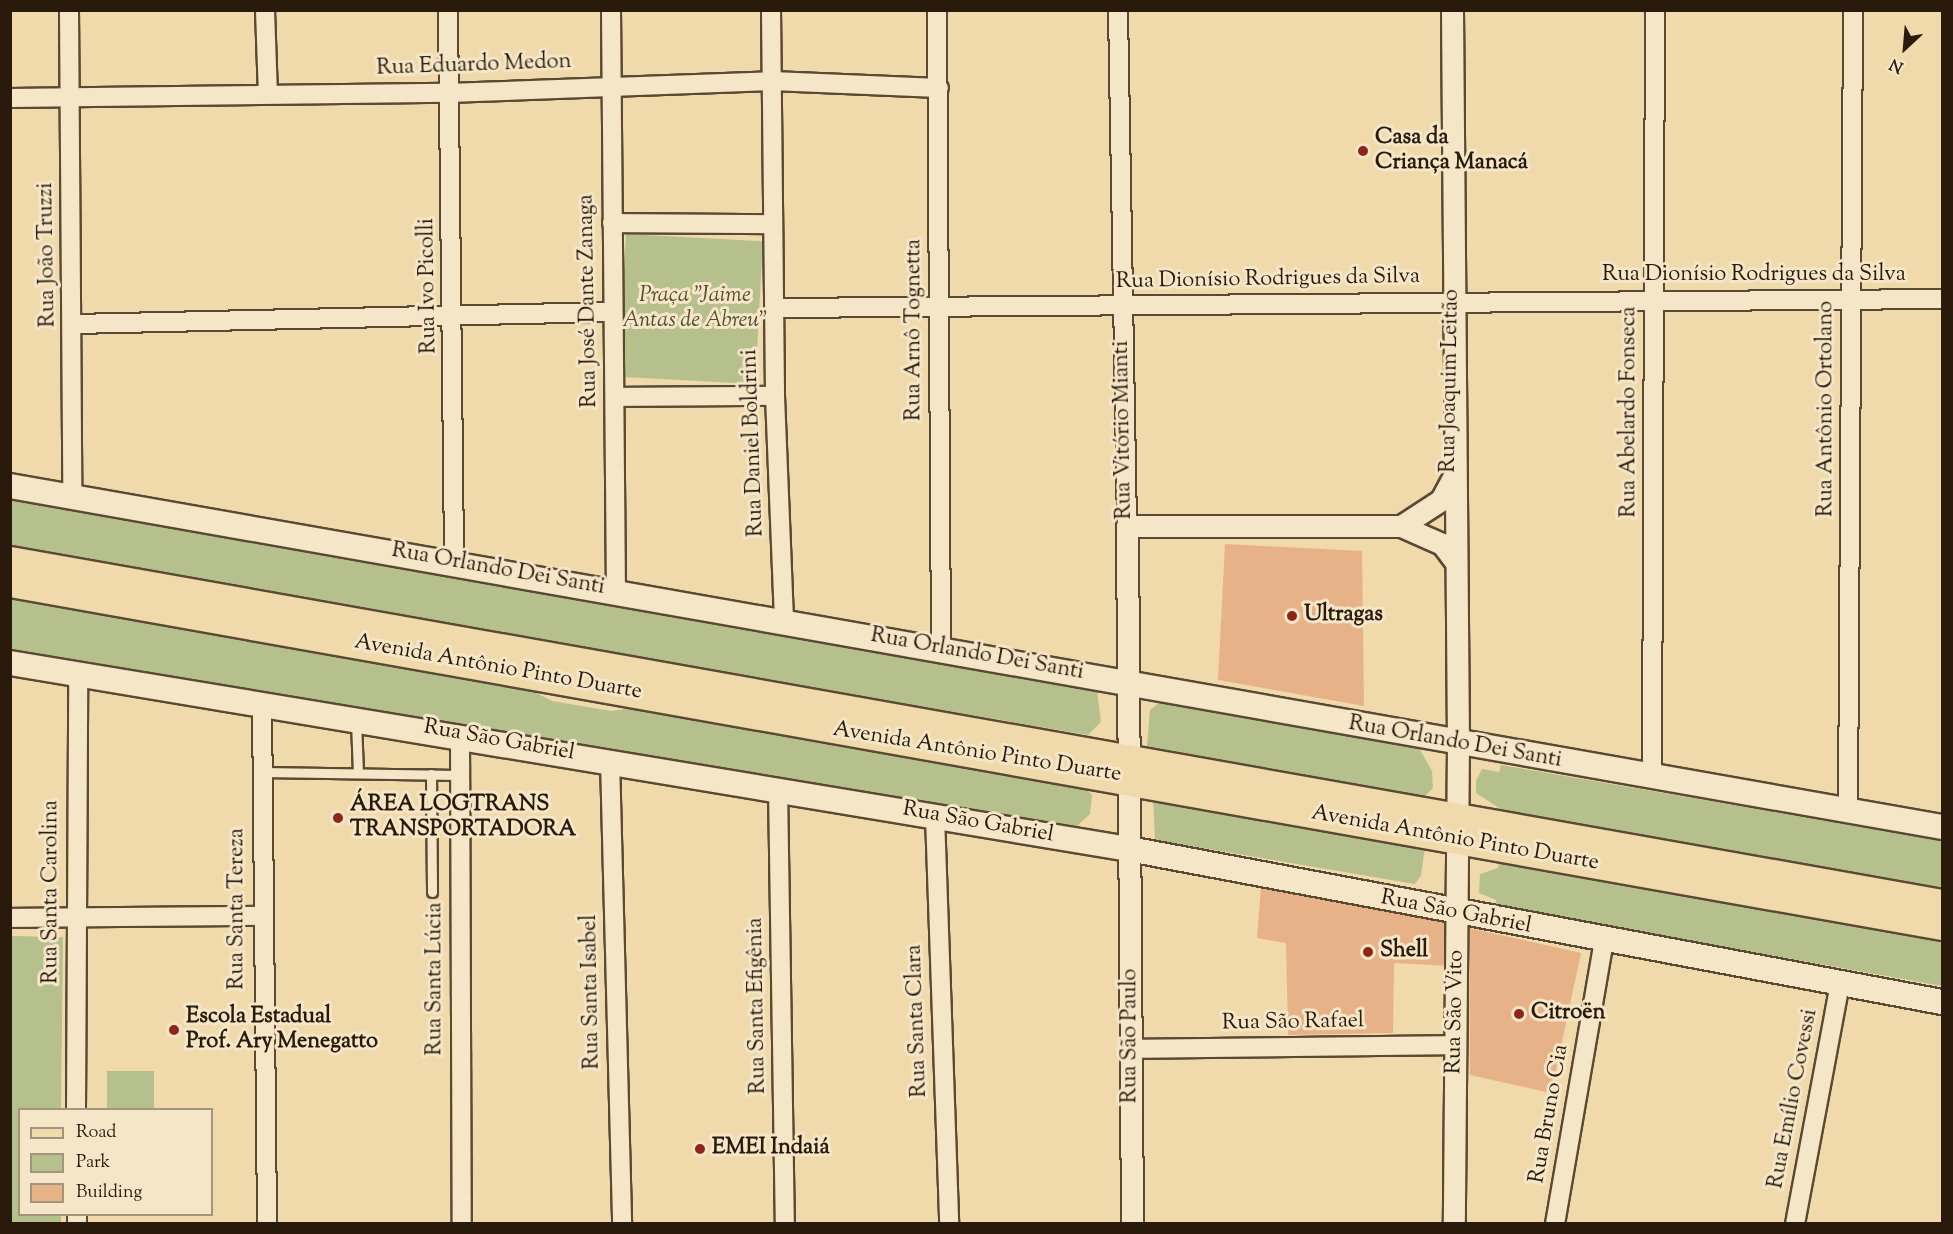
<!DOCTYPE html>
<html>
<head>
<meta charset="utf-8">
<style>
  body { margin:0 }
  #map { position:relative; width:1953px; height:1234px; overflow:hidden; background:#f0d9ab; font-family:"Sorts Mill Goudy",serif }
  div>[style] { position:absolute }
  [style*='--x'] { left:calc(var(--x)*1px); top:calc(var(--y)*1px); width:calc(var(--w)*1px); rotate:calc(var(--a)*1deg) }
  .green>* { inset:0; background:#b5c08d; transform-origin:0 0 }
  .building>* { inset:0; background:#e8b289 }
  .roads { filter:drop-shadow(2px 0 #5b4a33) drop-shadow(-2px 0 #5b4a33) drop-shadow(0 2px #5b4a33) drop-shadow(0 -2px #5b4a33) }
  .service>* { height:9px; margin:-4.5px; padding:0 4.5px; transform-origin:4.5px; border-radius:4.5px; background:#f5e6c8 }
  .minor>* { height:18px; margin:-9px; padding:0 9px; transform-origin:9px; border-radius:9px; background:#f5e6c8 }
  .tertiary>* { height:21px; margin:-10.5px; padding:0 10.5px; transform-origin:10.5px; border-radius:10.5px; background:#f5e6c8 }
  .secondary>* { height:24px; margin:-12px; padding:0 12px; transform-origin:12px; border-radius:12px; background:#f5e6c8 }
  .primary>* { height:27px; margin:-13.5px; padding:0 13.5px; transform-origin:13.5px; border-radius:13.5px; background:#f0d9ab }
  .dots>* { width:16px; height:16px; translate:-50% -50%; box-sizing:border-box; border:3px solid #f5e6c8; border-radius:50% }
  span { translate:-50% -50%; white-space:nowrap; text-align:center; line-height:1.15; -webkit-text-stroke:6px #f5e6c8; paint-order:stroke }
  .street-label { font-size:22px; color:#291a0b }
  .poi-label { font-size:22px; color:#291a0b; font-weight:700 }
  .left { translate:0 -50%; text-align:left }
  .park-label { font-size:22px; color:#534c32; font-style:italic }
  .frame { position:absolute; inset:0; border:12px solid #291a0b; pointer-events:none }
  .legend { position:absolute; left:18px; top:1108px; width:195px; height:108px; box-sizing:border-box; background:#f5e6c8; border:2px solid #a3947c; margin:0; padding:8px 10px; list-style:none; font-size:18px; color:#291a0b }
  .legend li { display:flex; align-items:center; gap:12px; height:30px }
  .legend b { width:30px; border:2px solid #a3947c }
  .north { position:absolute; left:1875px; top:18px; width:60px; height:60px; -webkit-text-stroke:4px #f5e6c8; paint-order:stroke; rotate:206deg; font-size:16px; font-weight:700; line-height:24px; text-align:center; color:#291a0b }
  .north::after { content:''; display:block; margin:auto; width:21px; height:27px; background:#291a0b; clip-path:polygon(50% 0,100% 100%,50% 72%,0 100%) }
</style>
</head>
<body>
<div id="map">
  <div class="green">
    <i style="left:626px;top:234px;width:137px;height:143px;rotate:3deg"></i>
    <i style="clip-path:polygon(10px 500px,1097px 690px,1101px 722px,1088px 735px,11px 551px)"></i>
    <i style="clip-path:polygon(10px 594px,509px 679px,552px 701px,611px 711px,655px 705px,1074px 778px,1092px 795px,1090px 814px,1077px 826px,11px 650px)"></i>
    <i style="clip-path:polygon(1160px 702px,1419px 748px,1432px 771px,1433px 788px,1424px 797px,1147px 746px,1150px 710px)"></i>
    <i style="clip-path:polygon(1501px 765px,1942px 841px,1942px 892px,1498px 815px,1499px 808px,1476px 793px,1476px 781px,1482px 769px,1499px 772px)"></i>
    <i style="clip-path:polygon(1153px 794px,1425px 847px,1421px 875px,1415px 884px,1155px 840px)"></i>
    <i style="clip-path:polygon(1499px 862px,1942px 937px,1942px 986px,1496px 906px,1496px 900px,1479px 893px,1480px 874px,1498px 868px)"></i>
    <i style="clip-path:polygon(11px 936px,63px 937px,61px 1109px,20px 1110px,20px 1214px,61px 1215px,61px 1223px,11px 1223px)"></i>
    <i style="left:154px;top:1071px;width:38px;height:47px;rotate:90deg"></i>
  </div>
  <div class="building">
    <i style="clip-path:polygon(1225px 544px,1362px 551px,1364px 706px,1218px 680px)"></i>
    <i style="clip-path:polygon(1261px 887px,1448px 918px,1450px 966px,1394px 963px,1393px 1033px,1288px 1035px,1286px 943px,1257px 938px)"></i>
    <i style="clip-path:polygon(1469px 928px,1581px 953px,1551px 1093px,1470px 1075px)"></i>
  </div>
  <div class="roads">
    <div class="service">
      <i style="--x:356;--y:721;--w:51;--a:87.8"></i>
      <i style="--x:262;--y:772;--w:196;--a:0.9"></i>
      <i style="--x:431;--y:774;--w:118;--a:89.5"></i>
    </div>
    <div class="minor">
      <i style="--x:69;--y:10;--w:487;--a:89.6"></i>
      <i style="--x:265;--y:10;--w:84;--a:88"></i>
      <i style="--x:448;--y:10;--w:550;--a:89.37"></i>
      <i style="--x:611;--y:10;--w:581;--a:89.51"></i>
      <i style="--x:771;--y:10;--w:386;--a:89.4"></i>
      <i style="--x:775;--y:396;--w:226;--a:87.7"></i>
      <i style="--x:937;--y:10;--w:639;--a:89.64"></i>
      <i style="--x:1118;--y:10;--w:516;--a:89"></i>
      <i style="--x:10;--y:98;--w:438;--a:-0.7"></i>
      <i style="--x:448;--y:93;--w:324;--a:-2.1"></i>
      <i style="--x:772;--y:81;--w:167;--a:2.4"></i>
      <i style="--x:612;--y:223;--w:160;--a:0.4"></i>
      <i style="--x:775;--y:308;--w:1167;--a:-0.44"></i>
      <i style="--x:74;--y:324;--w:539;--a:-1.28"></i>
      <i style="--x:615;--y:397;--w:160;--a:-0.4"></i>
      <i style="--x:262;--y:703;--w:521;--a:89.45"></i>
      <i style="--x:460;--y:735;--w:489;--a:89.8"></i>
      <i style="--x:610;--y:760;--w:464;--a:88.5"></i>
      <i style="--x:1652;--y:777;--w:767;--a:-89.78"></i>
      <i style="--x:778;--y:788;--w:436;--a:89.1"></i>
      <i style="--x:1848;--y:809;--w:799;--a:-89.64"></i>
      <i style="--x:935;--y:816;--w:408;--a:88"></i>
      <i style="--x:10;--y:918;--w:252;--a:-0.5"></i>
      <i style="--x:1131;--y:1049;--w:325;--a:-0.7"></i>
      <i style="--x:76;--y:1110;--w:436;--a:-89.7"></i>
      <i style="--x:77;--y:1214;--w:10;--a:90"></i>
      <i style="--x:1555;--y:1224;--w:287;--a:-80.2"></i>
      <i style="--x:1795;--y:1224;--w:244;--a:-79.4"></i>
    </div>
    <div class="tertiary">
      <i style="--x:1452;--y:10;--w:734;--a:89.53"></i>
      <i style="--x:1458;--y:744;--w:480;--a:90.5"></i>
      <i style="--x:1401;--y:526;--w:45;--a:23.7"></i>
      <i style="--x:1442;--y:544;--w:20;--a:53"></i>
      <i style="--x:1132;--y:1224;--w:698;--a:-90.41"></i>
      <i style="--x:1127;--y:526;--w:274;--a:0"></i>
      <i style="--x:1401;--y:526;--w:48;--a:-33"></i>
      <i style="--x:1441;--y:500;--w:24;--a:-62"></i>
    </div>
    <div class="secondary">
      <i style="--x:10;--y:486;--w:1962;--a:10.01"></i>
      <i style="--x:10;--y:663;--w:1134;--a:9.44"></i>
      <i style="--x:1129;--y:849;--w:827;--a:10.66"></i>
    </div>
    <div class="primary">
      <i style="--x:10;--y:560;--w:1962;--a:10.07"></i>
      <i style="--x:10;--y:583;--w:1962;--a:10.07"></i>
    </div>
  </div>
  <div class="dots">
    <i style="left:1363px;top:151px;background:#8f2418"></i>
    <i style="left:1292px;top:616px;background:#8f2418"></i>
    <i style="left:338px;top:818px;background:#8f2418"></i>
    <i style="left:1368px;top:952px;background:#8f2418"></i>
    <i style="left:1519px;top:1014px;background:#8f2418"></i>
    <i style="left:174px;top:1030px;background:#8f2418"></i>
    <i style="left:700px;top:1149px;background:#8f2418"></i>
  </div>
  <div class="street-label">
    <span style="left:474px;top:66px;rotate:-2deg">Rua Eduardo Medon</span>
    <span style="left:48px;top:255px;rotate:-91deg">Rua João Truzzi</span>
    <span style="left:1754px;top:276px">Rua Dionísio Rodrigues da Silva</span>
    <span style="left:1268px;top:280px;rotate:-1deg">Rua Dionísio Rodrigues da Silva</span>
    <span style="left:429px;top:286px;rotate:-91deg">Rua Ivo Picolli</span>
    <span style="left:589px;top:301px;rotate:-91deg">Rua José Dante Zanaga</span>
    <span style="left:915px;top:330px;rotate:-90deg">Rua Arnô Tognetta</span>
    <span style="left:1451px;top:381px;rotate:-89deg">Rua Joaquim Leitão</span>
    <span style="left:1827px;top:409px;rotate:-90deg">Rua Antônio Ortolano</span>
    <span style="left:1630px;top:412px;rotate:-90deg">Rua Abelardo Fonseca</span>
    <span style="left:1124px;top:430px;rotate:-91deg">Rua Vitório Mianti</span>
    <span style="left:754px;top:443px;rotate:-92deg">Rua Daniel Boldrini</span>
    <span style="left:498px;top:570px;rotate:10deg">Rua Orlando Dei Santi</span>
    <span style="left:977px;top:655px;rotate:10deg">Rua Orlando Dei Santi</span>
    <span style="left:498px;top:668px;rotate:10deg">Avenida Antônio Pinto Duarte</span>
    <span style="left:499px;top:741px;rotate:10deg">Rua São Gabriel</span>
    <span style="left:1455px;top:743px;rotate:10deg">Rua Orlando Dei Santi</span>
    <span style="left:977px;top:753px;rotate:9deg">Avenida Antônio Pinto Duarte</span>
    <span style="left:978px;top:823px;rotate:10deg">Rua São Gabriel</span>
    <span style="left:1455px;top:839px;rotate:10deg">Avenida Antônio Pinto Duarte</span>
    <span style="left:52px;top:892px;rotate:-90deg">Rua Santa Carolina</span>
    <span style="left:238px;top:909px;rotate:-90deg">Rua Santa Tereza</span>
    <span style="left:1456px;top:913px;rotate:11deg">Rua São Gabriel</span>
    <span style="left:436px;top:979px;rotate:-90deg">Rua Santa Lúcia</span>
    <span style="left:592px;top:992px;rotate:-91deg">Rua Santa Isabel</span>
    <span style="left:758px;top:1006px;rotate:-91deg">Rua Santa Efigênia</span>
    <span style="left:1456px;top:1012px;rotate:-89deg">Rua São Vito</span>
    <span style="left:918px;top:1021px;rotate:-92deg">Rua Santa Clara</span>
    <span style="left:1293px;top:1023px;rotate:-1deg">Rua São Rafael</span>
    <span style="left:1131px;top:1036px;rotate:-90deg">Rua São Paulo</span>
    <span style="left:1794px;top:1099px;rotate:-79deg">Rua Emílio Covessi</span>
    <span style="left:1550px;top:1114px;rotate:-80deg">Rua Bruno Cia</span>
  </div>
  <div class="poi-label">
    <span class="left" style="left:1375px;top:151px">Casa da<br>Criança Manacá</span>
    <span class="left" style="left:1304px;top:616px">Ultragas</span>
    <span class="left" style="left:350px;top:818px">ÁREA LOGTRANS<br>TRANSPORTADORA</span>
    <span class="left" style="left:1380px;top:952px">Shell</span>
    <span class="left" style="left:1531px;top:1014px">Citroën</span>
    <span class="left" style="left:186px;top:1030px">Escola Estadual<br>Prof. Ary Menegatto</span>
    <span class="left" style="left:712px;top:1149px">EMEI Indaiá</span>
  </div>
  <div class="park-label">
    <span style="left:695px;top:309px">Praça "Jaime<br>Antas de Abreu"</span>
  </div>
  <div class="frame"></div>
  <ul class="legend">
  <li><b style="height:8px;background:#f0d9ab"></b>Road</li>
  <li><b style="height:16px;background:#b5c08d"></b>Park</li>
  <li><b style="height:16px;background:#e8b289"></b>Building</li>
  </ul>
  <div class="north">N</div>
</div>
</body>
</html>
